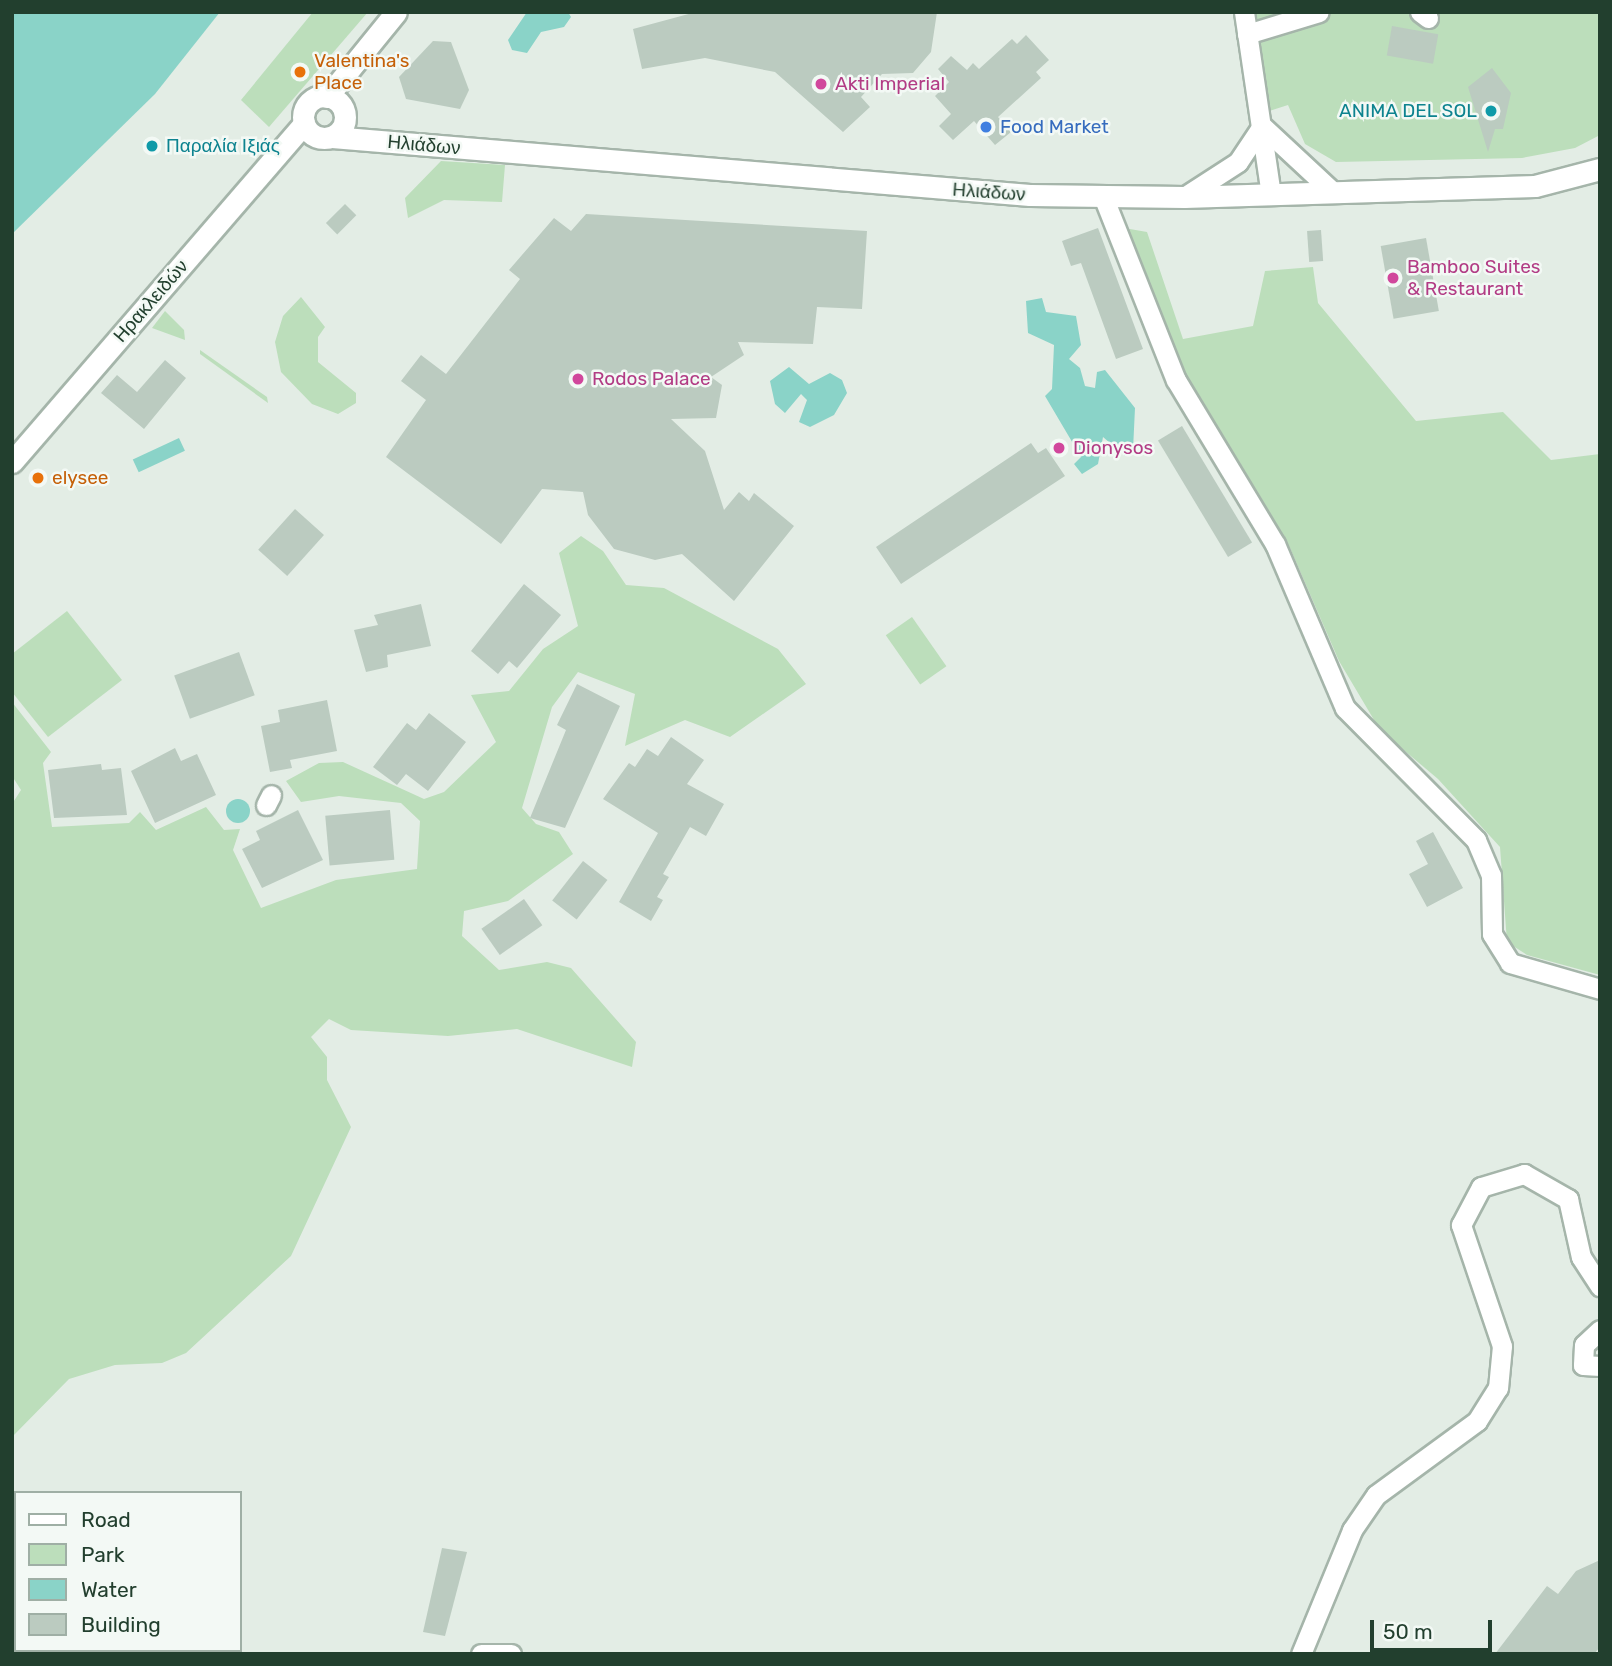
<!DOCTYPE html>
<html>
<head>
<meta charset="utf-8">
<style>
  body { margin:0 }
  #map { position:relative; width:1612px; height:1666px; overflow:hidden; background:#e3ede5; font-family:Rubik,sans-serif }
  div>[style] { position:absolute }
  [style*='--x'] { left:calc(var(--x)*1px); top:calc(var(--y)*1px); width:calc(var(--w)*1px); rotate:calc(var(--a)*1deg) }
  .green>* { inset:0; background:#bcdebb; transform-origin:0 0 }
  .water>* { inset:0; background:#8ad3c8; transform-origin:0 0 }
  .round { border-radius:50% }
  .building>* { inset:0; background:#bbcbc0; transform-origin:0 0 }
  .roads { filter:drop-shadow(2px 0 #a5b5aa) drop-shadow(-2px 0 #a5b5aa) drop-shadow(0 2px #a5b5aa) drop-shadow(0 -2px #a5b5aa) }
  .street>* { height:19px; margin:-9.5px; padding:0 9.5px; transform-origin:9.5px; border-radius:9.5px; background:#fff }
  .secondary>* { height:21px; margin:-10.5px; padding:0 10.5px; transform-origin:10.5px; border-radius:10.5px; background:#fff }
  .secondary>.ring { margin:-10.5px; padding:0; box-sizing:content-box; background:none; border:21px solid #fff; border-radius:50% }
  .dots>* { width:19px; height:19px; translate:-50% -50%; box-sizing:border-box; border:4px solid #f3f9f5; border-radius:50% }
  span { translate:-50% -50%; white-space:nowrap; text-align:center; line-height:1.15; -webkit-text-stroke:5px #f3f9f5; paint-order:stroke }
  .food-label { font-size:19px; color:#c56008 }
  .left { translate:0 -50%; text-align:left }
  .hotel-label { font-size:19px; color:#b23c85 }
  .culture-label { font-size:19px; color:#0d838f }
  .right { translate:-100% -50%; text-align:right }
  .shop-label { font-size:19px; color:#366cbe }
  .street-label { font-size:19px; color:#223f2e }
  .frame { position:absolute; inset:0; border:14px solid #223f2e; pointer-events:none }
  .legend { position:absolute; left:14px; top:1491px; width:228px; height:161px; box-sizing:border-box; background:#f3f9f5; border:2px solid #9fafa5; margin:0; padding:9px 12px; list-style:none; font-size:21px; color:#223f2e }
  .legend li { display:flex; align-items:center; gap:14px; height:35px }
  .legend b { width:35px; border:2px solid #9fafa5 }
  .scale { position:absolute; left:1370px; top:1620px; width:122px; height:32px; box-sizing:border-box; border:4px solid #223f2e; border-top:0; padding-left:9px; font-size:21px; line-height:24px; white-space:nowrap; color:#223f2e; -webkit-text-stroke:5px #f3f9f5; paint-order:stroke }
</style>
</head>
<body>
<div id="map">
  <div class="green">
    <i style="clip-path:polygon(313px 12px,368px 12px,269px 127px,241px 100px)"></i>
    <i style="clip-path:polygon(1251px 12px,1600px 12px,1600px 135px,1575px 148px,1522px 158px,1336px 162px,1305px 144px,1288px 105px,1269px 111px)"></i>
    <i style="clip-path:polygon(441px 161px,505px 165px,502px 202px,444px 200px,408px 218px,405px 198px)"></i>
    <i style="clip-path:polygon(1107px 225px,1147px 232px,1183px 339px,1253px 326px,1265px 271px,1313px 267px,1318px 303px,1416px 421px,1503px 412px,1551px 460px,1600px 454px,1600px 975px,1527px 955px,1507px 942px,1500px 847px,1438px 779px,1380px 730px,1339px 661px,1290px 548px,1180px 384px)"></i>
    <i style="clip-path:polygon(301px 297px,325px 327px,318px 337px,318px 362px,356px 393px,356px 403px,338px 414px,312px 404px,281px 372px,275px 342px,283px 316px)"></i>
    <i style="clip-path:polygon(165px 311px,184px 330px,185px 340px,152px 328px)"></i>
    <i style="clip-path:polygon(200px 350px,267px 397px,268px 403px,200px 354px)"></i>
    <i style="clip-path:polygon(581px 536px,603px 551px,626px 585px,664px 588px,778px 649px,806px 684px,730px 737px,685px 720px,625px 746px,635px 694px,578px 672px,552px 707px,522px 808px,536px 824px,559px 832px,573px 854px,508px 901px,464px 911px,462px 936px,499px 970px,547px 962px,571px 968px,636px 1042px,632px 1067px,517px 1029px,448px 1036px,351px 1030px,329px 1019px,311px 1037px,327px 1057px,327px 1080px,351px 1127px,291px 1256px,186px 1353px,162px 1363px,115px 1365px,69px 1379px,12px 1437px,12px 804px,21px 790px,12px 776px,12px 702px,51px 752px,43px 763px,52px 827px,129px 823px,140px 812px,156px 830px,206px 807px,224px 830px,240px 829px,233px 850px,261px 908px,336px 880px,417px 869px,420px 821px,401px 803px,339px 796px,301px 802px,286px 781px,319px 763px,343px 762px,424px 799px,444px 792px,496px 742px,471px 695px,509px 691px,543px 649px,578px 626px,559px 553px)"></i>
    <i style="clip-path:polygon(67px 611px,122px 680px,48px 737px,12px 692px,12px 654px)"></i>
    <i style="left:912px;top:617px;width:60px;height:32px;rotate:55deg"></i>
  </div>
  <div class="water">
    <i style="clip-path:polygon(12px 12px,220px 12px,155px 94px,12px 234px)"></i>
    <i style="clip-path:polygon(527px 12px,568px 12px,571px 17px,564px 27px,541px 32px,527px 53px,512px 50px,508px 40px)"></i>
    <i style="clip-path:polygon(1042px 298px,1046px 312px,1076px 316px,1081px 345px,1069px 359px,1080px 368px,1085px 386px,1095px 388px,1097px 372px,1105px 370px,1135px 408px,1133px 450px,1125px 456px,1103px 437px,1098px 464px,1082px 474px,1074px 464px,1081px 457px,1045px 396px,1052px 389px,1054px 345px,1028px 333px,1026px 301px)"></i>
    <i style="clip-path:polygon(789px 367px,809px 384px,830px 373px,842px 380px,847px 393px,834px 415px,810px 427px,799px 422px,807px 400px,801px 394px,785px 413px,775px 404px,770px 381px)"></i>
    <i style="left:179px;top:438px;width:14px;height:51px;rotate:65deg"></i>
    <i class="round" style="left:226px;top:799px;width:24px;height:24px"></i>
  </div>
  <div class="building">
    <i style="clip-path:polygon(696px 12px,937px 12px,931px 52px,913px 73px,882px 74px,861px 97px,870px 107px,843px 132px,775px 72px,705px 58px,642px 69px,633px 29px)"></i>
    <i style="left:1392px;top:26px;width:47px;height:30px;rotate:10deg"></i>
    <i style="clip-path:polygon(1026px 35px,1049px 60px,1036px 72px,1041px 78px,998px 117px,1011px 132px,995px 145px,974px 121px,953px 140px,939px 126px,951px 114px,935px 96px,949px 82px,938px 69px,951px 56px,967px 70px,973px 63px,979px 69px,1012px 39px,1017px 44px)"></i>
    <i style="clip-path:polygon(433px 41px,451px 42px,469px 90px,460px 109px,406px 99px,399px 77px)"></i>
    <i style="clip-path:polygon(1492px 68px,1511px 93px,1503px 129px,1495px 129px,1488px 152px,1468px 87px)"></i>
    <i style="left:345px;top:204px;width:16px;height:27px;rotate:45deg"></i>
    <i style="clip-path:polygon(586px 214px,867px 231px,862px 309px,817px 307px,813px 344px,738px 342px,744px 355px,711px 377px,722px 385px,716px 418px,671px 419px,705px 451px,724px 510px,739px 492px,749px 501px,754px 493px,794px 526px,734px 601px,682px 554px,655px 560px,614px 549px,588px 515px,583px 492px,542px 489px,501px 544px,386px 457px,426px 400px,401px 381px,421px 355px,446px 374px,520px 279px,509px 270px,554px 218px,571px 231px)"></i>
    <i style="clip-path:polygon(1098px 228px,1143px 349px,1116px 359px,1081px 263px,1071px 266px,1062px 241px)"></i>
    <i style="left:1321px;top:230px;width:31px;height:14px;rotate:86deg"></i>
    <i style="left:1426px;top:238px;width:74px;height:46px;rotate:80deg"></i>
    <i style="clip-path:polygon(165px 360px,186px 378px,144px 429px,101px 393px,117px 375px,137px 392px)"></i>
    <i style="left:1182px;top:426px;width:136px;height:28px;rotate:59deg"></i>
    <i style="clip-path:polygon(1031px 443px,1038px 453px,1046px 448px,1065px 476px,901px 584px,876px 547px)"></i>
    <i style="left:295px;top:509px;width:39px;height:55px;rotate:42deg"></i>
    <i style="clip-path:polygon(524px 584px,561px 615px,517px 668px,509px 661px,498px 674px,471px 651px)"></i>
    <i style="clip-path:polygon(421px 604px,431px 646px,387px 655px,388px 667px,366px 672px,354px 630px,378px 625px,374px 615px)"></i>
    <i style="left:239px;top:652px;width:46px;height:69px;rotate:70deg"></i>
    <i style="clip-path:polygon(577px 684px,620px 706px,565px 828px,530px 818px,566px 730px,557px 725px)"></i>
    <i style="clip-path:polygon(327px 700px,337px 751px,290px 760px,292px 768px,270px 772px,261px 726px,280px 722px,278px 710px)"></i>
    <i style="clip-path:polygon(429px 713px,466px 742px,428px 791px,406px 774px,397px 785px,373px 767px,407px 723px,416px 730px)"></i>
    <i style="clip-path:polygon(671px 737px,704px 760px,687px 784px,724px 804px,706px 836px,690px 827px,663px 874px,669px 877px,657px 897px,663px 900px,651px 921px,619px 902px,658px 833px,603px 799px,629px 763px,635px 767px,647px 749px,658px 756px)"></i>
    <i style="clip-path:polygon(175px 748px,181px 761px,197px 754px,216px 795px,155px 823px,131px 771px)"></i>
    <i style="clip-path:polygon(101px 764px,102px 770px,121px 768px,127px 815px,54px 818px,48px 770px)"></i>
    <i style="clip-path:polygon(298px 810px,323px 860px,262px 888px,242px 849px,260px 840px,256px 831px)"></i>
    <i style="left:390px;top:810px;width:50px;height:65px;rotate:85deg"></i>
    <i style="clip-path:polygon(1433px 832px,1463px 888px,1427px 907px,1409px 874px,1428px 864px,1416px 841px)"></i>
    <i style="left:583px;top:861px;width:31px;height:50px;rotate:38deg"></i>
    <i style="left:524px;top:899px;width:32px;height:52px;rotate:55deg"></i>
    <i style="clip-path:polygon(442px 1548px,467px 1552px,445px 1636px,423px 1632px)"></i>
    <i style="clip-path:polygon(1600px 1560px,1600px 1647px,1594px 1654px,1495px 1654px,1547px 1586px,1558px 1594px,1576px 1571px)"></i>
  </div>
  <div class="roads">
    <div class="street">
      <i style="--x:1244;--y:12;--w:185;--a:81.6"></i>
      <i style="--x:1420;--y:12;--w:10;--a:37"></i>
      <i style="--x:1247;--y:34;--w:75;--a:-17"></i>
      <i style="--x:1262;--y:126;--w:98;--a:42.9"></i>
      <i style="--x:1103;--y:196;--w:198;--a:68.4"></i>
      <i style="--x:1176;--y:380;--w:192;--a:58.9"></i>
      <i style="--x:1275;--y:544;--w:178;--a:66.9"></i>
      <i style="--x:1345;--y:708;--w:186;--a:45.2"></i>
      <i style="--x:1476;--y:840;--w:38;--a:67"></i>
      <i style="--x:1491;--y:875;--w:59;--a:89"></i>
      <i style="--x:1492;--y:934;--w:34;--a:58"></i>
      <i style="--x:1510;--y:963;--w:94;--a:16.1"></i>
      <i style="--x:1184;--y:197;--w:64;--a:-32.9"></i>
      <i style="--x:1238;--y:162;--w:43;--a:-56.3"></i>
      <i style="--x:266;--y:805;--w:11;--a:-63"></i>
      <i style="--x:1600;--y:1330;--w:22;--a:137"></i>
      <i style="--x:1584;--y:1345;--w:20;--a:93"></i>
      <i style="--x:1583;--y:1365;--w:17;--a:3"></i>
      <i style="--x:481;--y:1654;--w:30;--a:0"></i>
      <i style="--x:1301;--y:1654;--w:134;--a:-67.6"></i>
      <i style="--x:1352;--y:1530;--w:42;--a:-55.6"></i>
      <i style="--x:1376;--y:1495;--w:125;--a:-36.2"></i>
      <i style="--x:1477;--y:1421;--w:39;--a:-58"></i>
      <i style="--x:1498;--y:1388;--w:42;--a:-84.6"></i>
      <i style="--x:1502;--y:1346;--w:128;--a:-108.7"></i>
      <i style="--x:1461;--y:1225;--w:43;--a:-62.2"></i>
      <i style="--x:1481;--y:1187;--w:45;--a:-16.8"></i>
      <i style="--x:1524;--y:1174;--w:51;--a:29.6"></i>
      <i style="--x:1568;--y:1199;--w:59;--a:77.4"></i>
      <i style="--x:1581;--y:1257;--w:35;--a:57"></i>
    </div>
    <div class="secondary">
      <i class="ring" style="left:303px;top:96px;width:21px;height:21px"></i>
      <i style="--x:327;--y:97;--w:109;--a:-50.9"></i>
      <i style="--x:332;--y:137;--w:700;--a:4.75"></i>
      <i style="--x:1030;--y:195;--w:154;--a:0.7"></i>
      <i style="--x:1184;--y:197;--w:351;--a:-1.8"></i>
      <i style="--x:1535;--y:186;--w:67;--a:-14.7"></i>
      <i style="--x:12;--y:462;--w:447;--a:-49.2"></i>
    </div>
  </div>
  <div class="dots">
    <i style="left:300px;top:72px;background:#e8710a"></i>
    <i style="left:821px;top:84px;background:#d1479c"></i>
    <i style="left:1491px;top:111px;background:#0f9aa8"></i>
    <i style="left:986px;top:127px;background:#3f7fe0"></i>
    <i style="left:152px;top:146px;background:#0f9aa8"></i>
    <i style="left:1393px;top:278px;background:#d1479c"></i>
    <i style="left:578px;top:379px;background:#d1479c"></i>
    <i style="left:1059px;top:448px;background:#d1479c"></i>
    <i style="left:38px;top:478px;background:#e8710a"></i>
  </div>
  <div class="food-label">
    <span class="left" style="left:314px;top:72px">Valentina's<br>Place</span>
    <span class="left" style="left:52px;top:478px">elysee</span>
  </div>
  <div class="hotel-label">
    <span class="left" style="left:835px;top:84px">Akti Imperial</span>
    <span class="left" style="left:1407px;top:278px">Bamboo Suites<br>&amp; Restaurant</span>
    <span class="left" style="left:592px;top:379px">Rodos Palace</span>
    <span class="left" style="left:1073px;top:448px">Dionysos</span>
  </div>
  <div class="culture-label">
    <span class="right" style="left:1477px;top:111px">ANIMA DEL SOL</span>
    <span class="left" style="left:166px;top:146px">Παραλία Ιξιάς</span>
  </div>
  <div class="shop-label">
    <span class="left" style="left:1000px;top:127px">Food Market</span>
  </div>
  <div class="street-label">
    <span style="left:424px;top:145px;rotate:5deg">Ηλιάδων</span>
    <span style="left:989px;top:192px;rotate:4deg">Ηλιάδων</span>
    <span style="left:151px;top:301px;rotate:-49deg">Ηρακλειδών</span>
  </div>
  <div class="frame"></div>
  <ul class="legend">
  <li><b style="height:9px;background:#fff"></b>Road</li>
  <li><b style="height:19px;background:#bcdebb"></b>Park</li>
  <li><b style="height:19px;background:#8ad3c8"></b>Water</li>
  <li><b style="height:19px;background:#bbcbc0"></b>Building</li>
  </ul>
  <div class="scale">50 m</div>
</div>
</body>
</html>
